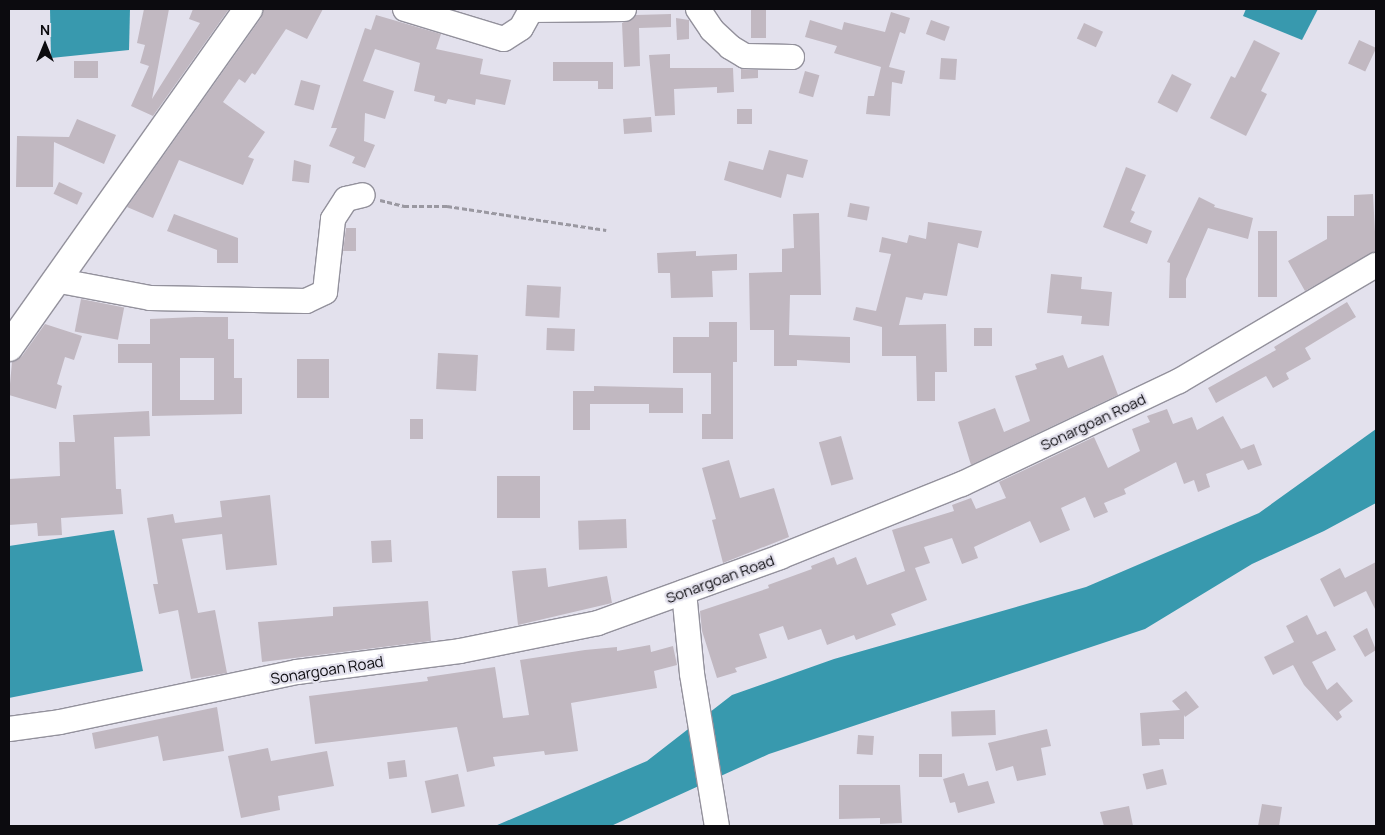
<!DOCTYPE html>
<html>
<head>
<meta charset="utf-8">
<style>
  body { margin:0 }
  #map { position:relative; width:1385px; height:835px; overflow:hidden; background:#e3e1ed; font-family:Manrope,sans-serif }
  div>[style] { position:absolute }
  [style*='--x'] { left:calc(var(--x)*1px); top:calc(var(--y)*1px); width:calc(var(--w)*1px); rotate:calc(var(--a)*1deg) }
  .water>* { inset:0; background:#3899ae }
  .building>* { inset:0; background:#c1b8c1; transform-origin:0 0 }
  .path>* { height:3px; margin-top:-1.5px; transform-origin:0; background:repeating-linear-gradient(90deg,#9a98a1 0 5px,transparent 0 7.5px) }
  .roads { filter:drop-shadow(1px 0 #93919c) drop-shadow(-1px 0 #93919c) drop-shadow(0 1px #93919c) drop-shadow(0 -1px #93919c) }
  .minor>* { height:24px; margin:-12px; padding:0 12px; transform-origin:12px; border-radius:12px; background:#fff }
  .major>* { height:28px; margin:-14px; padding:0 14px; transform-origin:14px; border-radius:14px; background:#fff }
  span { translate:-50% -50%; white-space:nowrap; text-align:center; line-height:1.15; -webkit-text-stroke:4.5px #e3e1ed; paint-order:stroke }
  .street-label { font-size:15px; color:#0c0b0f }
  .frame { position:absolute; inset:0; border:10px solid #0c0b0f; pointer-events:none }
  .north { position:absolute; left:20px; top:20px; width:50px; height:50px; -webkit-text-stroke:4px #e3e1ed; paint-order:stroke; rotate:0deg; font-size:14px; font-weight:700; line-height:20px; text-align:center; color:#0c0b0f }
  .north::after { content:''; display:block; margin:auto; width:18px; height:22px; background:#0c0b0f; clip-path:polygon(50% 0,100% 100%,50% 72%,0 100%) }
</style>
</head>
<body>
<div id="map">
  <div class="water">
    <i style="clip-path:polygon(50px 9px,130px 9px,129px 50px,51px 58px)"></i>
    <i style="clip-path:polygon(1246px 9px,1318px 9px,1302px 40px,1243px 16px)"></i>
    <i style="clip-path:polygon(1376px 429px,1376px 503px,1324px 531px,1252px 564px,1145px 629px,769px 754px,611px 826px,495px 826px,647px 761px,732px 695px,834px 659px,1086px 587px,1259px 513px)"></i>
    <i style="clip-path:polygon(114px 530px,143px 671px,9px 698px,9px 546px)"></i>
  </div>
  <div class="building">
    <i style="clip-path:polygon(144px 9px,169px 9px,152px 99px,200px 23px,189px 19px,193px 9px,229px 9px,153px 116px,131px 106px,149px 66px,140px 63px,145px 45px,137px 43px)"></i>
    <i style="clip-path:polygon(263px 9px,323px 9px,307px 39px,286px 29px,255px 75px,252px 73px,245px 83px,239px 79px,223px 102px,265px 132px,248px 157px,254px 159px,243px 185px,179px 160px,153px 218px,127px 207px,261px 18px)"></i>
    <i style="left:751px;top:9px;width:15px;height:29px"></i>
    <i style="clip-path:polygon(891px 12px,910px 18px,905px 34px,900px 32px,889px 67px,905px 71px,902px 84px,892px 82px,890px 116px,866px 114px,868px 96px,874px 96px,881px 67px,834px 53px,837px 46px,805px 37px,810px 20px,842px 30px,844px 22px,885px 32px)"></i>
    <i style="clip-path:polygon(671px 14px,671px 27px,639px 28px,640px 66px,624px 67px,622px 23px,636px 15px)"></i>
    <i style="clip-path:polygon(376px 15px,441px 34px,436px 49px,483px 59px,480px 74px,511px 80px,505px 105px,476px 99px,475px 105px,448px 99px,446px 104px,434px 101px,435px 96px,414px 91px,420px 63px,375px 49px,363px 81px,394px 91px,385px 119px,365px 113px,364px 141px,375px 145px,365px 168px,352px 163px,355px 157px,329px 146px,337px 128px,331px 128px,365px 28px,371px 30px)"></i>
    <i style="clip-path:polygon(676px 18px,689px 20px,689px 39px,677px 40px)"></i>
    <i style="left:931px;top:20px;width:20px;height:15px;rotate:20deg"></i>
    <i style="left:1084px;top:23px;width:21px;height:17px;rotate:25deg"></i>
    <i style="clip-path:polygon(1254px 40px,1280px 53px,1261px 91px,1267px 94px,1246px 136px,1210px 118px,1231px 76px,1235px 78px)"></i>
    <i style="left:1359px;top:40px;width:19px;height:26px;rotate:25deg"></i>
    <i style="clip-path:polygon(670px 54px,670px 68px,733px 68px,734px 92px,717px 93px,717px 87px,674px 89px,675px 115px,655px 116px,649px 55px)"></i>
    <i style="left:941px;top:58px;width:16px;height:21px;rotate:4deg"></i>
    <i style="left:98px;top:61px;width:17px;height:24px;rotate:90deg"></i>
    <i style="clip-path:polygon(553px 62px,613px 62px,613px 89px,598px 89px,598px 81px,553px 81px)"></i>
    <i style="clip-path:polygon(741px 69px,758px 70px,758px 78px,741px 79px)"></i>
    <i style="left:805px;top:71px;width:15px;height:23px;rotate:16deg"></i>
    <i style="left:1172px;top:74px;width:22px;height:32px;rotate:27deg"></i>
    <i style="left:301px;top:80px;width:20px;height:26px;rotate:15deg"></i>
    <i style="left:737px;top:109px;width:15px;height:15px"></i>
    <i style="left:651px;top:117px;width:15px;height:28px;rotate:86deg"></i>
    <i style="clip-path:polygon(77px 119px,116px 135px,104px 164px,54px 142px,53px 187px,16px 187px,17px 136px,69px 137px)"></i>
    <i style="clip-path:polygon(769px 150px,808px 160px,803px 178px,787px 174px,781px 198px,724px 180px,729px 161px,763px 170px)"></i>
    <i style="clip-path:polygon(294px 160px,311px 165px,309px 183px,292px 181px)"></i>
    <i style="clip-path:polygon(1126px 167px,1146px 175px,1131px 210px,1135px 212px,1130px 222px,1152px 231px,1147px 244px,1103px 227px)"></i>
    <i style="left:59px;top:182px;width:26px;height:13px;rotate:25deg"></i>
    <i style="clip-path:polygon(1373px 194px,1376px 251px,1305px 291px,1288px 261px,1327px 239px,1327px 216px,1354px 216px,1354px 195px)"></i>
    <i style="clip-path:polygon(1199px 197px,1215px 205px,1214px 207px,1253px 218px,1248px 239px,1208px 228px,1186px 279px,1186px 298px,1169px 298px,1170px 263px,1167px 262px)"></i>
    <i style="left:850px;top:203px;width:20px;height:14px;rotate:11deg"></i>
    <i style="clip-path:polygon(819px 213px,821px 295px,790px 295px,789px 335px,850px 337px,850px 363px,797px 360px,797px 366px,774px 366px,774px 330px,750px 330px,749px 273px,782px 272px,782px 249px,794px 248px,793px 214px)"></i>
    <i style="clip-path:polygon(174px 214px,238px 238px,238px 263px,217px 263px,217px 250px,167px 231px)"></i>
    <i style="clip-path:polygon(928px 222px,982px 231px,978px 248px,958px 243px,947px 296px,924px 293px,922px 300px,906px 297px,899px 325px,946px 324px,947px 372px,935px 372px,935px 401px,917px 401px,916px 356px,882px 356px,882px 327px,853px 320px,856px 307px,876px 311px,891px 254px,879px 252px,882px 237px,907px 243px,909px 235px,926px 239px)"></i>
    <i style="clip-path:polygon(346px 228px,356px 228px,356px 251px,343px 251px)"></i>
    <i style="left:1258px;top:231px;width:19px;height:66px"></i>
    <i style="clip-path:polygon(696px 251px,696px 256px,737px 254px,737px 270px,712px 271px,713px 297px,671px 298px,670px 273px,658px 273px,657px 253px)"></i>
    <i style="clip-path:polygon(1051px 274px,1082px 277px,1081px 289px,1112px 292px,1109px 326px,1081px 324px,1082px 316px,1047px 313px)"></i>
    <i style="left:527px;top:285px;width:34px;height:31px;rotate:3deg"></i>
    <i style="left:81px;top:299px;width:44px;height:33px;rotate:11deg"></i>
    <i style="clip-path:polygon(1347px 302px,1356px 317px,1305px 348px,1311px 359px,1286px 373px,1289px 379px,1273px 388px,1266px 376px,1216px 403px,1208px 388px,1276px 350px,1274px 347px)"></i>
    <i style="clip-path:polygon(evenodd,195px 317px,228px 317px,228px 339px,234px 339px,234px 378px,242px 378px,242px 414px,152px 416px,152px 363px,118px 363px,118px 344px,150px 344px,150px 319px,195px 317px,180px 358px,214px 358px,214px 400px,180px 400px,180px 358px)"></i>
    <i style="clip-path:polygon(709px 322px,737px 322px,737px 362px,733px 362px,733px 439px,702px 439px,702px 414px,711px 414px,711px 373px,673px 373px,673px 337px,709px 337px)"></i>
    <i style="clip-path:polygon(45px 324px,82px 336px,74px 360px,65px 357px,57px 384px,62px 386px,56px 409px,9px 395px,12px 362px,22px 356px)"></i>
    <i style="left:547px;top:328px;width:28px;height:22px;rotate:2deg"></i>
    <i style="left:974px;top:328px;width:18px;height:18px"></i>
    <i style="left:438px;top:353px;width:40px;height:36px;rotate:3deg"></i>
    <i style="clip-path:polygon(1063px 355px,1068px 368px,1103px 355px,1118px 395px,971px 465px,958px 422px,995px 408px,1004px 432px,1030px 421px,1015px 376px,1037px 369px,1035px 364px)"></i>
    <i style="left:297px;top:359px;width:32px;height:39px"></i>
    <i style="clip-path:polygon(594px 386px,683px 388px,683px 413px,649px 413px,649px 404px,590px 404px,590px 430px,573px 430px,573px 391px,594px 391px)"></i>
    <i style="clip-path:polygon(1167px 409px,1173px 424px,1192px 417px,1197px 430px,1223px 416px,1241px 449px,1254px 444px,1262px 465px,1248px 470px,1243px 460px,1206px 474px,1210px 487px,1198px 492px,1194px 480px,1184px 484px,1176px 462px,1124px 489px,1126px 494px,1104px 503px,1108px 512px,1094px 518px,1085px 497px,1061px 508px,1070px 530px,1040px 543px,1030px 521px,974px 547px,978px 558px,962px 564px,952px 538px,924px 547px,930px 563px,915px 568px,927px 600px,891px 614px,896px 625px,856px 640px,854px 635px,827px 645px,821px 629px,788px 640px,783px 626px,759px 634px,767px 658px,735px 668px,737px 672px,717px 678px,702px 631px,700px 611px,769px 588px,768px 585px,812px 569px,811px 566px,834px 557px,837px 565px,856px 557px,867px 585px,905px 571px,892px 530px,954px 511px,952px 505px,971px 498px,976px 509px,1006px 498px,999px 482px,1094px 437px,1108px 468px,1140px 451px,1132px 429px,1150px 422px,1147px 416px)"></i>
    <i style="clip-path:polygon(149px 411px,150px 436px,114px 437px,116px 489px,121px 489px,123px 514px,61px 518px,62px 535px,38px 536px,37px 523px,9px 525px,9px 479px,60px 476px,59px 442px,75px 442px,73px 415px)"></i>
    <i style="left:410px;top:419px;width:13px;height:20px"></i>
    <i style="left:841px;top:436px;width:45px;height:23px;rotate:74deg"></i>
    <i style="clip-path:polygon(729px 460px,740px 498px,774px 488px,789px 537px,723px 563px,712px 520px,716px 519px,702px 468px)"></i>
    <i style="left:497px;top:476px;width:43px;height:42px"></i>
    <i style="clip-path:polygon(270px 495px,277px 565px,226px 570px,222px 534px,182px 539px,198px 613px,215px 610px,227px 673px,191px 679px,178px 610px,159px 614px,153px 584px,158px 584px,147px 518px,173px 514px,175px 523px,222px 517px,220px 501px)"></i>
    <i style="left:626px;top:519px;width:29px;height:48px;rotate:88deg"></i>
    <i style="left:391px;top:540px;width:22px;height:20px;rotate:87deg"></i>
    <i style="clip-path:polygon(1376px 562px,1376px 611px,1366px 591px,1334px 607px,1320px 579px,1340px 568px,1345px 578px)"></i>
    <i style="clip-path:polygon(546px 568px,548px 587px,607px 576px,612px 603px,518px 625px,512px 571px)"></i>
    <i style="clip-path:polygon(428px 601px,431px 641px,262px 662px,258px 622px,333px 616px,333px 607px)"></i>
    <i style="clip-path:polygon(1307px 615px,1317px 635px,1326px 631px,1336px 650px,1312px 662px,1327px 690px,1337px 682px,1353px 701px,1339px 712px,1342px 717px,1337px 721px,1304px 685px,1293px 665px,1273px 675px,1264px 657px,1294px 642px,1286px 626px)"></i>
    <i style="clip-path:polygon(1367px 628px,1376px 650px,1365px 657px,1353px 636px)"></i>
    <i style="clip-path:polygon(650px 645px,651px 652px,673px 646px,677px 665px,654px 671px,657px 688px,571px 703px,578px 751px,545px 755px,544px 751px,493px 757px,495px 766px,467px 772px,457px 727px,315px 744px,309px 696px,428px 681px,427px 677px,495px 667px,503px 718px,529px 715px,520px 660px,585px 650px,617px 647px,617px 651px)"></i>
    <i style="clip-path:polygon(1186px 691px,1199px 707px,1185px 717px,1184px 715px,1184px 739px,1159px 739px,1160px 745px,1142px 746px,1140px 713px,1180px 710px,1172px 701px)"></i>
    <i style="clip-path:polygon(217px 707px,224px 751px,163px 761px,158px 736px,95px 749px,92px 733px)"></i>
    <i style="left:995px;top:710px;width:25px;height:44px;rotate:88deg"></i>
    <i style="clip-path:polygon(1047px 729px,1051px 746px,1041px 748px,1046px 775px,1017px 781px,1013px 766px,996px 771px,988px 743px)"></i>
    <i style="left:858px;top:735px;width:16px;height:19px;rotate:4deg"></i>
    <i style="clip-path:polygon(268px 748px,271px 761px,327px 751px,334px 786px,278px 796px,280px 810px,241px 818px,228px 756px)"></i>
    <i style="left:919px;top:754px;width:23px;height:23px"></i>
    <i style="left:405px;top:760px;width:17px;height:18px;rotate:83deg"></i>
    <i style="left:1163px;top:769px;width:16px;height:21px;rotate:76deg"></i>
    <i style="clip-path:polygon(964px 773px,968px 786px,988px 781px,995px 803px,958px 813px,955px 802px,950px 803px,943px 779px)"></i>
    <i style="left:458px;top:774px;width:33px;height:34px;rotate:78deg"></i>
    <i style="clip-path:polygon(839px 785px,900px 785px,902px 823px,880px 824px,880px 818px,839px 819px)"></i>
    <i style="clip-path:polygon(1262px 804px,1282px 807px,1279px 826px,1258px 826px)"></i>
    <i style="clip-path:polygon(1129px 806px,1133px 826px,1104px 826px,1100px 812px)"></i>
  </div>
  <div class="path">
    <i style="--x:380;--y:200;--w:25;--a:14"></i>
    <i style="--x:404;--y:206;--w:43;--a:0"></i>
    <i style="--x:447;--y:206;--w:161;--a:8.6"></i>
  </div>
  <div class="roads">
    <div class="minor">
      <i style="--x:405;--y:9;--w:103;--a:16.9"></i>
      <i style="--x:504;--y:39;--w:20;--a:-33"></i>
      <i style="--x:521;--y:28;--w:21;--a:-61"></i>
      <i style="--x:531;--y:10;--w:93;--a:-0.6"></i>
      <i style="--x:698;--y:9;--w:25;--a:56"></i>
      <i style="--x:712;--y:30;--w:25;--a:43"></i>
      <i style="--x:730;--y:47;--w:17;--a:31"></i>
      <i style="--x:745;--y:56;--w:47;--a:1.2"></i>
      <i style="--x:55;--y:280;--w:97;--a:10.7"></i>
      <i style="--x:150;--y:298;--w:156;--a:1.1"></i>
      <i style="--x:306;--y:301;--w:21;--a:-25"></i>
      <i style="--x:325;--y:292;--w:73;--a:-83.7"></i>
      <i style="--x:333;--y:219;--w:24;--a:-57"></i>
      <i style="--x:346;--y:199;--w:17;--a:-13"></i>
      <i style="--x:684;--y:592;--w:82;--a:84.4"></i>
      <i style="--x:692;--y:674;--w:154;--a:80.7"></i>
      <i style="--x:9;--y:729;--w:51;--a:-7.8"></i>
      <i style="--x:60;--y:722;--w:242;--a:-11.9"></i>
      <i style="--x:297;--y:672;--w:164;--a:-7.3"></i>
      <i style="--x:460;--y:651;--w:141;--a:-11.5"></i>
      <i style="--x:598;--y:623;--w:194;--a:-19.9"></i>
      <i style="--x:780;--y:557;--w:196;--a:-21.9"></i>
      <i style="--x:962;--y:484;--w:240;--a:-25.4"></i>
      <i style="--x:1179;--y:381;--w:229;--a:-30.5"></i>
    </div>
    <div class="major">
      <i style="--x:9;--y:347;--w:414;--a:-54.7"></i>
    </div>
  </div>
  <div class="street-label">
    <span style="left:1093px;top:422px;rotate:-25deg">Sonargoan Road</span>
    <span style="left:720px;top:579px;rotate:-20deg">Sonargoan Road</span>
    <span style="left:327px;top:670px;rotate:-9deg">Sonargoan Road</span>
  </div>
  <div class="frame"></div>
  <div class="north">N</div>
</div>
</body>
</html>
